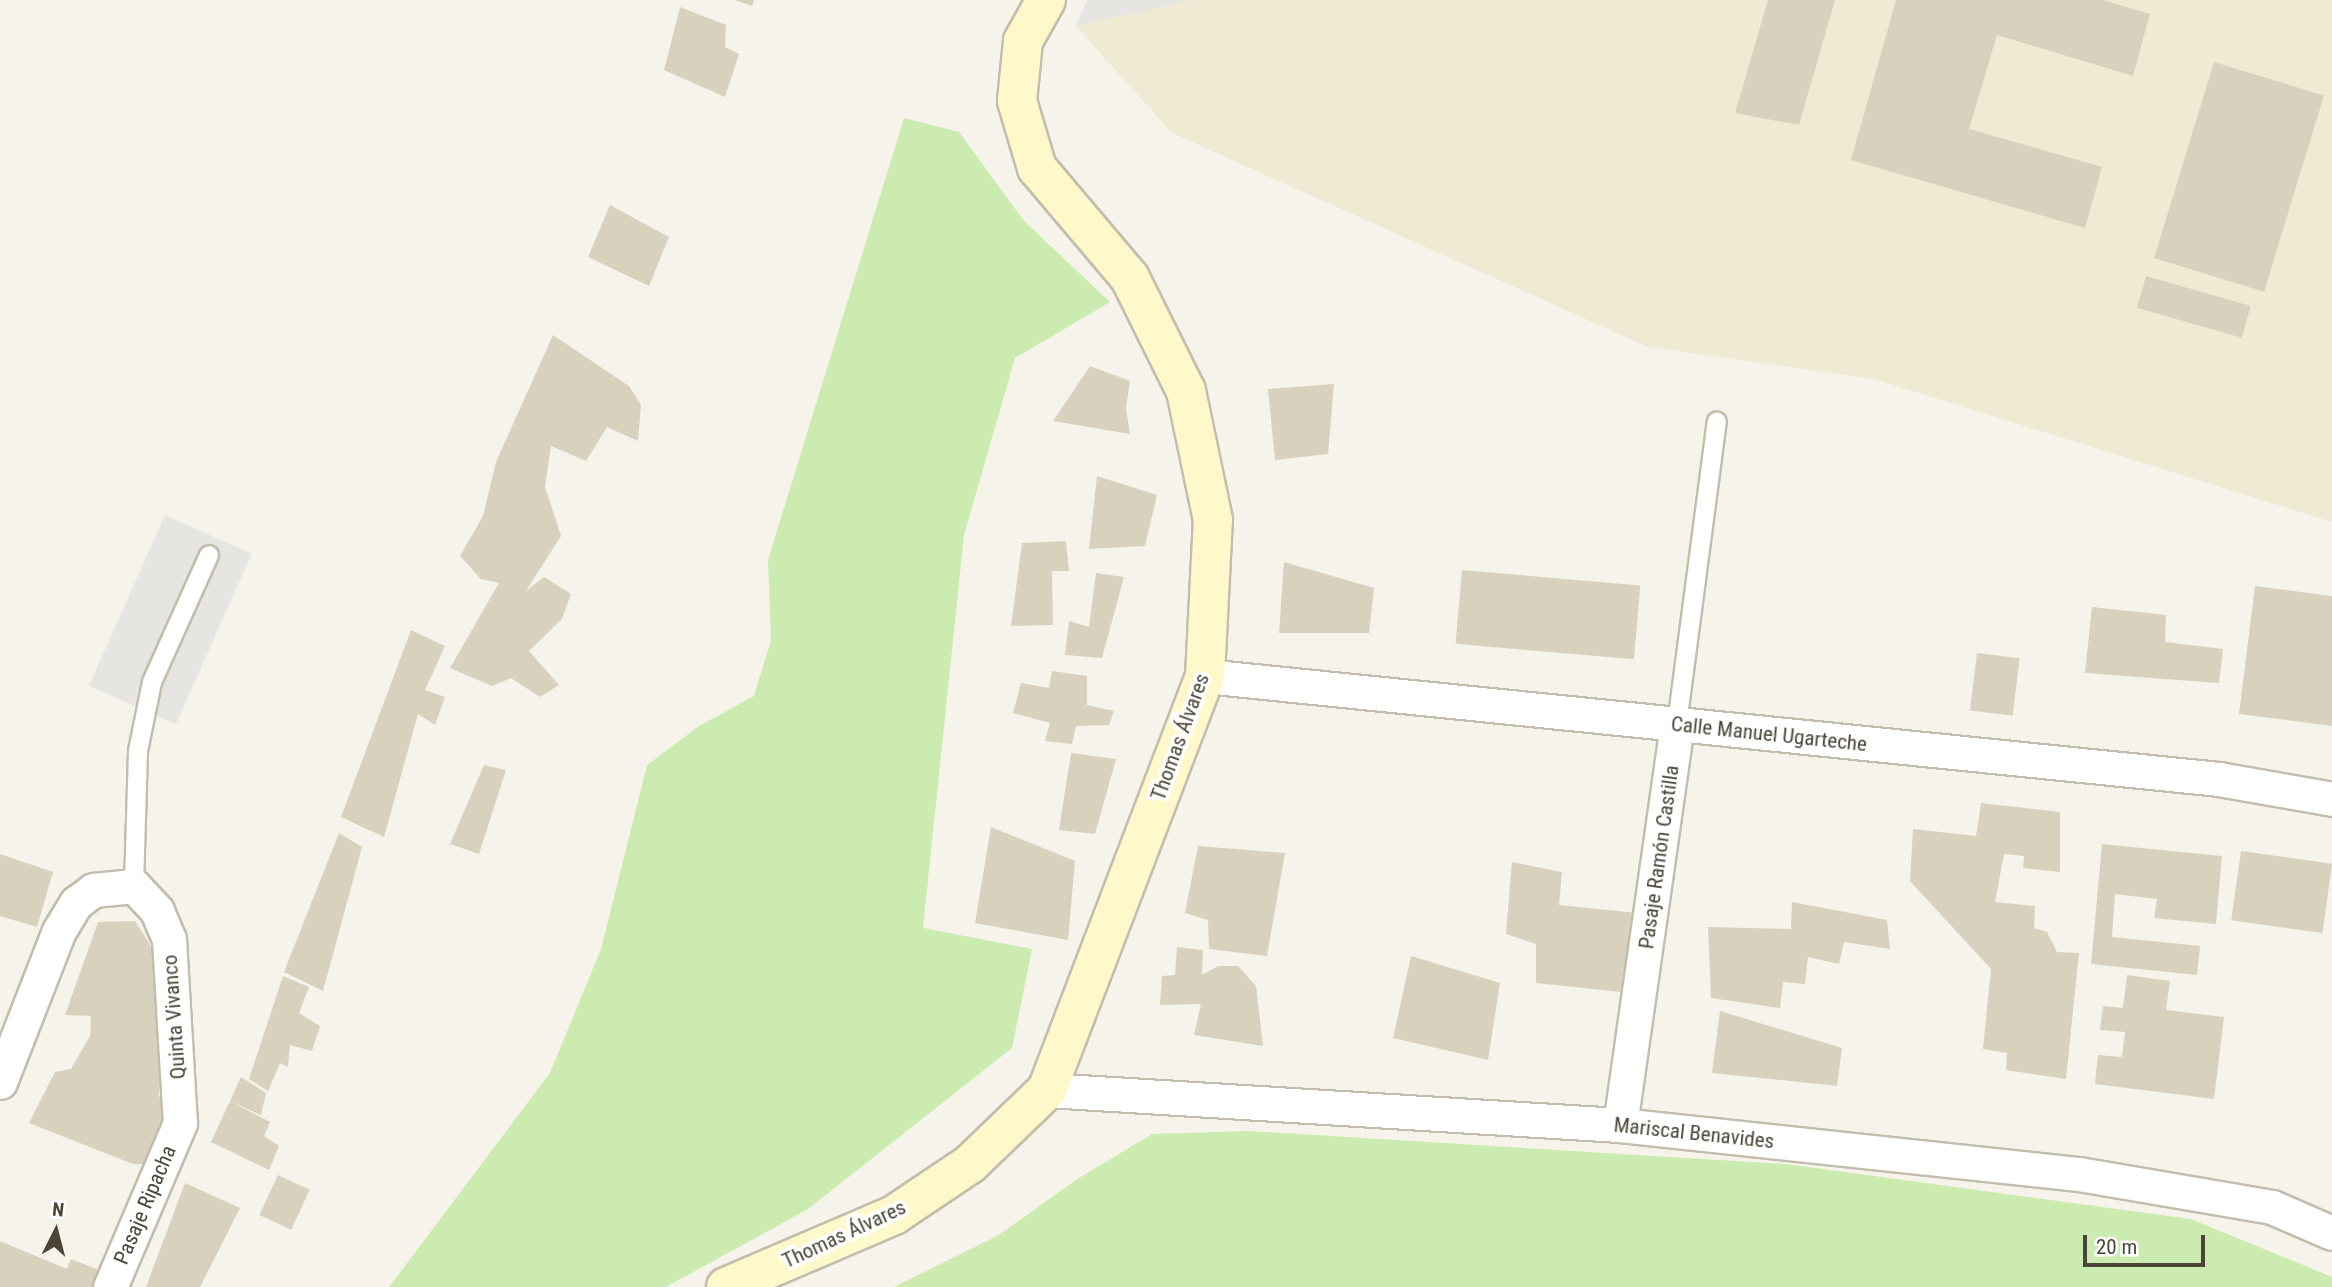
<!DOCTYPE html>
<html>
<head>
<meta charset="utf-8">
<style>
  body { margin:0 }
  #map { position:relative; width:2332px; height:1287px; overflow:hidden; background:#f6f3ea; font-family:"Roboto Condensed",sans-serif }
  div>[style] { position:absolute }
  [style*='--x'] { left:calc(var(--x)*1px); top:calc(var(--y)*1px); width:calc(var(--w)*1px); rotate:calc(var(--a)*1deg) }
  .education>* { inset:0; background:#efead3 }
  .green>* { inset:0; background:#cbebb1 }
  .parking>* { inset:0; background:#e7e5e1; transform-origin:0 0 }
  .building>* { inset:0; background:#d8d1be; transform-origin:0 0 }
  .roads { filter:drop-shadow(2px 0 #c2bdac) drop-shadow(-2px 0 #c2bdac) drop-shadow(0 2px #c2bdac) drop-shadow(0 -2px #c2bdac) }
  .lane>* { height:18px; margin:-9px; padding:0 9px; transform-origin:9px; border-radius:9px; background:#fff }
  .street>* { height:33px; margin:-16.5px; padding:0 16.5px; transform-origin:16.5px; border-radius:16.5px; background:#fff }
  .secondary>* { height:38px; margin:-19px; padding:0 19px; transform-origin:19px; border-radius:19px; background:#fff8ca }
  span { translate:-50% -50%; white-space:nowrap; text-align:center; line-height:1.15; -webkit-text-stroke:7px #fff; paint-order:stroke }
  .street-label { font-size:21px; color:#4a4537 }
  .north { position:absolute; left:21px; top:1196px; width:70px; height:70px; -webkit-text-stroke:5px #fff; paint-order:stroke; rotate:6deg; font-size:19px; font-weight:700; line-height:28px; text-align:center; color:#4a4537 }
  .north::after { content:''; display:block; margin:auto; width:24px; height:32px; background:#4a4537; clip-path:polygon(50% 0,100% 100%,50% 72%,0 100%) }
  .scale { position:absolute; left:2083px; top:1235px; width:122px; height:32px; box-sizing:border-box; border:4px solid #4a4537; border-top:0; padding-left:9px; font-size:21px; line-height:24px; white-space:nowrap; color:#4a4537; -webkit-text-stroke:5px #fff; paint-order:stroke }
</style>
</head>
<body>
<div id="map">
  <div class="education">
    <i style="clip-path:polygon(1087px 0,2332px 0,2332px 522px,1874px 379px,1648px 347px,1172px 133px,1076px 26px)"></i>
  </div>
  <div class="green">
    <i style="clip-path:polygon(904px 118px,959px 132px,1024px 221px,1110px 302px,1015px 358px,964px 535px,923px 928px,1032px 949px,1012px 1048px,808px 1209px,666px 1287px,389px 1287px,550px 1073px,601px 949px,647px 765px,699px 726px,754px 696px,771px 640px,768px 560px)"></i>
    <i style="clip-path:polygon(1249px 1131px,1786px 1164px,2191px 1219px,2332px 1277px,2332px 1287px,894px 1287px,997px 1236px,1079px 1178px,1152px 1134px)"></i>
  </div>
  <div class="parking">
    <i style="clip-path:polygon(1087px 0,1192px 0,1076px 26px)"></i>
    <i style="left:165px;top:515px;width:95px;height:187px;rotate:24deg"></i>
  </div>
  <div class="building">
    <i style="clip-path:polygon(735px 0,754px 0,752px 6px)"></i>
    <i style="clip-path:polygon(1768px 0,1835px 0,1799px 125px,1735px 113px)"></i>
    <i style="clip-path:polygon(1896px 0,2103px 0,2150px 14px,2133px 76px,1997px 35px,1969px 129px,2102px 167px,2085px 228px,1851px 160px)"></i>
    <i style="clip-path:polygon(680px 7px,726px 25px,725px 47px,739px 54px,725px 97px,664px 70px)"></i>
    <i style="left:2214px;top:62px;width:115px;height:205px;rotate:17deg"></i>
    <i style="clip-path:polygon(610px 205px,669px 237px,649px 286px,588px 257px)"></i>
    <i style="left:2146px;top:276px;width:109px;height:33px;rotate:16deg"></i>
    <i style="clip-path:polygon(553px 335px,629px 386px,641px 405px,638px 441px,607px 427px,586px 461px,551px 446px,545px 487px,561px 536px,526px 591px,544px 577px,571px 594px,562px 619px,529px 651px,559px 685px,540px 697px,511px 678px,492px 686px,450px 668px,499px 583px,481px 579px,460px 556px,483px 516px,496px 462px)"></i>
    <i style="clip-path:polygon(1090px 366px,1130px 381px,1126px 408px,1130px 434px,1053px 421px)"></i>
    <i style="clip-path:polygon(1334px 384px,1328px 454px,1275px 460px,1268px 389px)"></i>
    <i style="clip-path:polygon(1097px 476px,1157px 495px,1145px 546px,1089px 549px)"></i>
    <i style="clip-path:polygon(1066px 541px,1069px 571px,1052px 571px,1053px 625px,1011px 626px,1022px 543px)"></i>
    <i style="clip-path:polygon(1284px 562px,1374px 588px,1369px 633px,1279px 633px)"></i>
    <i style="left:1462px;top:570px;width:179px;height:74px;rotate:5deg"></i>
    <i style="clip-path:polygon(1096px 573px,1124px 577px,1102px 658px,1065px 655px,1069px 621px,1089px 627px)"></i>
    <i style="clip-path:polygon(2255px 586px,2332px 596px,2332px 726px,2239px 714px)"></i>
    <i style="clip-path:polygon(2092px 607px,2166px 615px,2165px 642px,2223px 649px,2219px 683px,2085px 673px)"></i>
    <i style="clip-path:polygon(411px 630px,445px 646px,425px 690px,445px 697px,435px 725px,418px 714px,384px 837px,341px 817px)"></i>
    <i style="left:1977px;top:653px;width:43px;height:58px;rotate:7deg"></i>
    <i style="clip-path:polygon(1052px 671px,1087px 676px,1087px 705px,1114px 711px,1109px 725px,1076px 726px,1072px 744px,1045px 741px,1050px 723px,1013px 713px,1021px 683px,1049px 688px)"></i>
    <i style="clip-path:polygon(1071px 753px,1116px 759px,1095px 834px,1059px 830px)"></i>
    <i style="clip-path:polygon(484px 765px,506px 770px,479px 854px,450px 844px)"></i>
    <i style="clip-path:polygon(1981px 803px,2060px 812px,2060px 872px,2023px 868px,2024px 856px,2004px 854px,1995px 902px,2035px 906px,2034px 928px,2047px 932px,2057px 952px,2079px 953px,2066px 1079px,2006px 1070px,2007px 1053px,1983px 1049px,1991px 969px,1910px 881px,1913px 829px,1976px 836px)"></i>
    <i style="clip-path:polygon(991px 827px,1075px 861px,1068px 940px,975px 923px)"></i>
    <i style="clip-path:polygon(339px 833px,362px 847px,323px 991px,284px 972px)"></i>
    <i style="clip-path:polygon(2102px 844px,2222px 856px,2216px 924px,2154px 918px,2157px 899px,2115px 894px,2112px 937px,2200px 946px,2197px 975px,2091px 964px)"></i>
    <i style="clip-path:polygon(1198px 846px,1285px 853px,1267px 956px,1209px 949px,1208px 920px,1185px 913px)"></i>
    <i style="left:2241px;top:851px;width:92px;height:70px;rotate:8deg"></i>
    <i style="clip-path:polygon(0 854px,53px 872px,37px 927px,0 916px)"></i>
    <i style="clip-path:polygon(1512px 862px,1562px 872px,1559px 905px,1637px 913px,1621px 992px,1536px 983px,1536px 944px,1506px 934px)"></i>
    <i style="clip-path:polygon(1792px 902px,1887px 920px,1890px 949px,1844px 942px,1839px 964px,1808px 957px,1805px 984px,1783px 982px,1780px 1008px,1711px 998px,1708px 927px,1791px 929px)"></i>
    <i style="clip-path:polygon(135px 921px,159px 959px,159px 1094px,167px 1133px,149px 1164px,133px 1164px,29px 1123px,55px 1072px,71px 1069px,90px 1036px,91px 1016px,65px 1015px,98px 922px)"></i>
    <i style="clip-path:polygon(1177px 947px,1203px 950px,1202px 975px,1218px 966px,1238px 966px,1256px 986px,1263px 1046px,1194px 1035px,1201px 1004px,1160px 1005px,1162px 976px,1175px 975px)"></i>
    <i style="clip-path:polygon(1411px 956px,1500px 983px,1488px 1060px,1393px 1038px)"></i>
    <i style="clip-path:polygon(2127px 975px,2170px 981px,2166px 1010px,2224px 1017px,2214px 1099px,2095px 1084px,2098px 1055px,2122px 1057px,2125px 1032px,2100px 1030px,2103px 1006px,2123px 1008px)"></i>
    <i style="clip-path:polygon(283px 976px,309px 987px,299px 1013px,320px 1026px,312px 1051px,290px 1045px,288px 1067px,280px 1063px,268px 1091px,249px 1079px)"></i>
    <i style="clip-path:polygon(1720px 1011px,1842px 1048px,1837px 1086px,1712px 1073px)"></i>
    <i style="clip-path:polygon(241px 1077px,266px 1093px,261px 1115px,230px 1101px)"></i>
    <i style="clip-path:polygon(230px 1101px,270px 1122px,264px 1136px,279px 1146px,269px 1170px,211px 1142px)"></i>
    <i style="left:278px;top:1175px;width:35px;height:44px;rotate:25deg"></i>
    <i style="clip-path:polygon(185px 1183px,240px 1208px,200px 1287px,146px 1287px)"></i>
    <i style="clip-path:polygon(0 1241px,67px 1269px,71px 1259px,104px 1272px,98px 1287px,0 1287px)"></i>
  </div>
  <div class="roads">
    <div class="lane">
      <i style="--x:1677;--y:724;--w:305;--a:-82.5"></i>
      <i style="--x:134;--y:886;--w:135;--a:-88.3"></i>
      <i style="--x:138;--y:751;--w:70;--a:-78.5"></i>
      <i style="--x:152;--y:682;--w:139;--a:-65.8"></i>
    </div>
    <div class="street">
      <i style="--x:1205;--y:676;--w:1019;--a:5.8"></i>
      <i style="--x:2219;--y:779;--w:115;--a:10"></i>
      <i style="--x:0;--y:1082;--w:162;--a:-68.7"></i>
      <i style="--x:59;--y:931;--w:33;--a:-59"></i>
      <i style="--x:76;--y:903;--w:21;--a:-37"></i>
      <i style="--x:93;--y:890;--w:41;--a:-5.6"></i>
      <i style="--x:134;--y:886;--w:34;--a:47"></i>
      <i style="--x:157;--y:911;--w:30;--a:67"></i>
      <i style="--x:169;--y:939;--w:184;--a:86.6"></i>
      <i style="--x:180;--y:1123;--w:178;--a:113.1"></i>
      <i style="--x:1047;--y:1090;--w:574;--a:3.5"></i>
      <i style="--x:1620;--y:1125;--w:462;--a:6.1"></i>
      <i style="--x:2079;--y:1174;--w:196;--a:9.7"></i>
      <i style="--x:2272;--y:1207;--w:65;--a:23.4"></i>
      <i style="--x:1620;--y:1125;--w:405;--a:-81.9"></i>
    </div>
    <div class="secondary">
      <i style="--x:726;--y:1287;--w:183;--a:-23.2"></i>
      <i style="--x:894;--y:1215;--w:92;--a:-33.9"></i>
      <i style="--x:970;--y:1164;--w:107;--a:-43.9"></i>
      <i style="--x:1047;--y:1090;--w:443;--a:-69.1"></i>
      <i style="--x:1205;--y:676;--w:156;--a:-87.1"></i>
      <i style="--x:1213;--y:520;--w:132;--a:-101.8"></i>
      <i style="--x:1186;--y:391;--w:126;--a:-116.4"></i>
      <i style="--x:1130;--y:278;--w:144;--a:-130.2"></i>
      <i style="--x:1037;--y:168;--w:70;--a:-106.6"></i>
      <i style="--x:1017;--y:101;--w:60;--a:-84.3"></i>
      <i style="--x:1023;--y:41;--w:47;--a:-60.7"></i>
    </div>
  </div>
  <div class="street-label">
    <span style="left:1769px;top:734px;rotate:6deg">Calle Manuel Ugarteche</span>
    <span style="left:1180px;top:737px;rotate:-70deg">Thomas Álvares</span>
    <span style="left:1659px;top:857px;rotate:-82deg">Pasaje Ramón Castilla</span>
    <span style="left:174px;top:1017px;rotate:-94deg">Quinta Vivanco</span>
    <span style="left:1694px;top:1133px;rotate:6deg">Mariscal Benavides</span>
    <span style="left:145px;top:1205px;rotate:-67deg">Pasaje Ripacha</span>
    <span style="left:844px;top:1234px;rotate:-25deg">Thomas Álvares</span>
  </div>
  <div class="north">N</div>
  <div class="scale">20 m</div>
</div>
</body>
</html>
